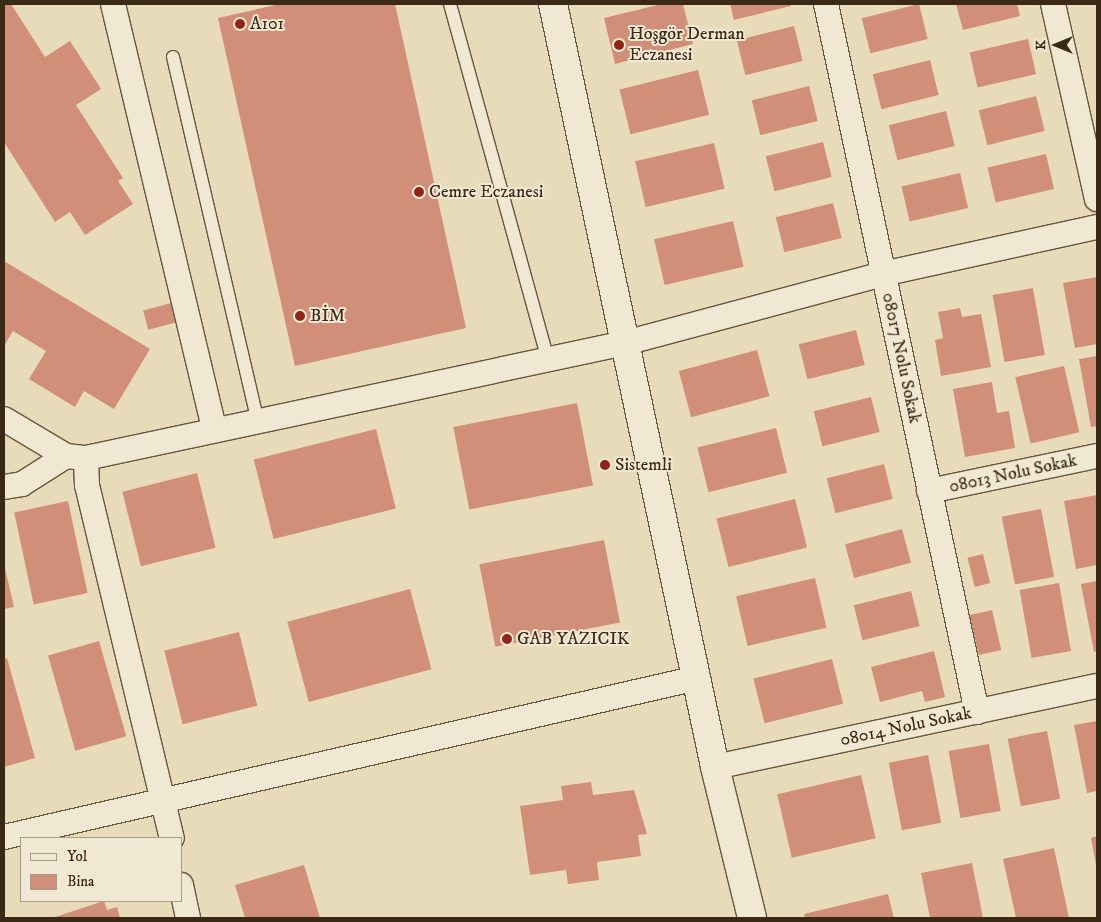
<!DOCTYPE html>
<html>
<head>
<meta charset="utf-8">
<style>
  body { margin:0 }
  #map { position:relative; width:1101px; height:922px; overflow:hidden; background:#e8dbba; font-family:"IM FELL DW Pica",serif }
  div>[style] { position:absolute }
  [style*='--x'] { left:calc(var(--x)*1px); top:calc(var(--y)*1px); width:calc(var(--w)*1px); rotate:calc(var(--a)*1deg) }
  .building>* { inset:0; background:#d18f7a; transform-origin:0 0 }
  .roads { filter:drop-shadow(1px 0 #66563e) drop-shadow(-1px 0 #66563e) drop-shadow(0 1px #66563e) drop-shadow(0 -1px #66563e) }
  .service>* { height:12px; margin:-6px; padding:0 6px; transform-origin:6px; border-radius:6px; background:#f0e8d2 }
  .minor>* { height:24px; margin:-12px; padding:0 12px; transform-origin:12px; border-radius:12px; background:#f0e8d2 }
  .tertiary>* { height:28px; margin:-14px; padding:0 14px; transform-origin:14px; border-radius:14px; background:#f0e8d2 }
  .dots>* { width:14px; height:14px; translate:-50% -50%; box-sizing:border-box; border:2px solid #f0e8d2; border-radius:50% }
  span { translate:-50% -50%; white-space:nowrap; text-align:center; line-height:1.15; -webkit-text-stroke:4px #f0e8d2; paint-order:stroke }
  .poi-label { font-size:18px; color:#3a2a15 }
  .left { translate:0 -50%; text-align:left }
  .street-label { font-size:18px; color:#3a2a15 }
  .frame { position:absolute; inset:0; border:5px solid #3a2a15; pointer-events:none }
  .legend { position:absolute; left:20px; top:837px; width:162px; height:65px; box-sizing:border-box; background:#f0e8d2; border:1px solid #a79c86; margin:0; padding:6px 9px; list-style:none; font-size:15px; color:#3a2a15 }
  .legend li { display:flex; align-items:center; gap:10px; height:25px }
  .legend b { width:25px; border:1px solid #a79c86 }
  .north { position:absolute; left:1031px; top:20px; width:50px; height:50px; -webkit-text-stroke:4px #f0e8d2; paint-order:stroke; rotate:270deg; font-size:14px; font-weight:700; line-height:20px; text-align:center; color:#3a2a15 }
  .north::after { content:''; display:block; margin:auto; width:18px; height:22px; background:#3a2a15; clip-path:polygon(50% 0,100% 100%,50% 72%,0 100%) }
</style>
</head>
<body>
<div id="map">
  <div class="building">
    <i style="clip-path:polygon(4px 4px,11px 4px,45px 57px,70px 41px,101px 89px,76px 105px,123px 178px,118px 181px,133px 204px,85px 235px,70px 212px,55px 222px,4px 142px)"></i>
    <i style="clip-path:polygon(280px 4px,395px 4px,466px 328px,295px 366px,218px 18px)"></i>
    <i style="clip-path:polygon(662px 4px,683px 4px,693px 44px,615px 64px,604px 18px)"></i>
    <i style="clip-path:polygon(730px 4px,791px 4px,791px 6px,734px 20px)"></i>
    <i style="left:919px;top:4px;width:36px;height:59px;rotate:76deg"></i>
    <i style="clip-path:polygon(956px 4px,1017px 4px,1020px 16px,963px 30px)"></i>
    <i style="left:794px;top:26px;width:36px;height:59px;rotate:76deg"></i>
    <i style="left:1028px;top:39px;width:36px;height:60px;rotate:77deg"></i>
    <i style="left:930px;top:60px;width:36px;height:59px;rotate:76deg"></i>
    <i style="left:698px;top:70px;width:46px;height:81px;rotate:76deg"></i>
    <i style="left:809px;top:86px;width:36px;height:59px;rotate:76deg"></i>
    <i style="left:1036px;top:96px;width:36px;height:59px;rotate:76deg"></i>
    <i style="left:946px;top:111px;width:36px;height:59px;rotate:76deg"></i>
    <i style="left:823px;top:142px;width:36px;height:59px;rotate:76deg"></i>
    <i style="left:714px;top:143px;width:47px;height:81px;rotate:77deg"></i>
    <i style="left:1046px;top:154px;width:36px;height:60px;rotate:77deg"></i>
    <i style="left:960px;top:173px;width:36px;height:60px;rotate:77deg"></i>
    <i style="left:833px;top:203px;width:36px;height:59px;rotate:76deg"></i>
    <i style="left:733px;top:221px;width:47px;height:81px;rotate:77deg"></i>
    <i style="clip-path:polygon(4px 261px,150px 349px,114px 409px,84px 391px,75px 407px,29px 379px,46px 351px,13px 331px,4px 346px)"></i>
    <i style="clip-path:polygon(1097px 277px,1097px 344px,1075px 348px,1063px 283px)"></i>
    <i style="left:1033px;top:288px;width:68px;height:41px;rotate:80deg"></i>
    <i style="left:175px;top:302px;width:20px;height:33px;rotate:75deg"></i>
    <i style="clip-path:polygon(960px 308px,962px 317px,981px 314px,991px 367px,941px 376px,935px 340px,943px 338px,938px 312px)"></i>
    <i style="left:856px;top:330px;width:36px;height:59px;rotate:76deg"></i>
    <i style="left:757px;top:350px;width:48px;height:81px;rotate:75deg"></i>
    <i style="clip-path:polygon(1097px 356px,1097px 426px,1091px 427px,1079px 359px)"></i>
    <i style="left:1064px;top:366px;width:68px;height:50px;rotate:77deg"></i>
    <i style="clip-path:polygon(992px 382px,997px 413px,1009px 411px,1015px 448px,965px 457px,953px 389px)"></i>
    <i style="left:871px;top:397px;width:36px;height:59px;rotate:76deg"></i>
    <i style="left:577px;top:403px;width:84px;height:126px;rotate:79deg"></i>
    <i style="left:776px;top:428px;width:46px;height:81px;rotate:76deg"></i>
    <i style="left:376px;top:429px;width:82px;height:126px;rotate:76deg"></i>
    <i style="left:884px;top:464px;width:36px;height:59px;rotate:76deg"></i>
    <i style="left:197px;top:473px;width:77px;height:77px;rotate:76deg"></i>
    <i style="clip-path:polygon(1097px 495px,1097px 565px,1076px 569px,1064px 501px)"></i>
    <i style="left:795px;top:499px;width:50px;height:81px;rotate:76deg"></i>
    <i style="left:68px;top:501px;width:94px;height:55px;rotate:78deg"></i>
    <i style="left:1041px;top:509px;width:69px;height:40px;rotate:79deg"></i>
    <i style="left:902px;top:529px;width:35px;height:59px;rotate:75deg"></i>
    <i style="left:604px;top:540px;width:84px;height:127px;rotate:79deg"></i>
    <i style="left:983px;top:554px;width:30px;height:16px;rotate:76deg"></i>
    <i style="clip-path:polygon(4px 564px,14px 607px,4px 609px)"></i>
    <i style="left:815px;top:578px;width:51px;height:81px;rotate:77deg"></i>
    <i style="clip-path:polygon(1097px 581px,1097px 651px,1094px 652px,1081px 584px)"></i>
    <i style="left:1059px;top:583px;width:69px;height:40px;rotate:80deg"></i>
    <i style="left:410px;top:589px;width:83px;height:127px;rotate:75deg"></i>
    <i style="left:911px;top:591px;width:36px;height:59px;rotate:76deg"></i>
    <i style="left:992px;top:610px;width:41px;height:23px;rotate:77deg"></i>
    <i style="left:239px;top:632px;width:76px;height:77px;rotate:76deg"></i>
    <i style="left:99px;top:641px;width:99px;height:53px;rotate:74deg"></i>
    <i style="clip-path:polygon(934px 651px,945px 697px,925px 702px,922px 691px,880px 702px,871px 667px)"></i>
    <i style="clip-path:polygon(7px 658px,35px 758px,4px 767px,4px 659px)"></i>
    <i style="left:832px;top:659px;width:46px;height:81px;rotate:76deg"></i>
    <i style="clip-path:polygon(1097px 721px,1097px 791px,1087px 793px,1074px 725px)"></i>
    <i style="left:1047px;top:731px;width:69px;height:40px;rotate:79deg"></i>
    <i style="left:989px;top:744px;width:68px;height:41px;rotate:80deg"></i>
    <i style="left:928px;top:755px;width:69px;height:40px;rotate:79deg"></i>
    <i style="left:861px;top:775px;width:65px;height:86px;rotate:77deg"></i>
    <i style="clip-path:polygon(591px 782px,593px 795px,634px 790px,647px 834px,638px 835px,641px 856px,597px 862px,599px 880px,568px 884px,566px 870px,530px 875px,520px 806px,563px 800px,561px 786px)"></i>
    <i style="clip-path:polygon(1097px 836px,1097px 865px,1096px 865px,1091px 838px)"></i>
    <i style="clip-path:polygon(1054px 848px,1069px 918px,1016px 918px,1003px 859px)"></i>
    <i style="clip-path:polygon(972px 863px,983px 918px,930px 918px,921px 873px)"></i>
    <i style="clip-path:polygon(304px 865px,320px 918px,245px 918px,235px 885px)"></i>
    <i style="clip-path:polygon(888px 894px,894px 918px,805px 918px,804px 914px)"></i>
    <i style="clip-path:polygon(104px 901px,107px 910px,117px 907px,120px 918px,52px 918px)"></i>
  </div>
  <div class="roads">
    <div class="service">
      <i style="--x:450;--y:4;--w:368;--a:74.6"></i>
      <i style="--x:173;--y:57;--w:372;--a:76.9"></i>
    </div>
    <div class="minor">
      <i style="--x:113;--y:4;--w:436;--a:76.6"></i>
      <i style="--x:826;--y:4;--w:724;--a:77.96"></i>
      <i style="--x:1053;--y:4;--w:200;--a:77.3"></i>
      <i style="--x:4;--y:419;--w:72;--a:30.8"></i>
      <i style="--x:66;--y:456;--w:20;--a:6"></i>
      <i style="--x:86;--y:458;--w:551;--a:-12.04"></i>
      <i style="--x:625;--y:343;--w:267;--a:-15"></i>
      <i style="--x:883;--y:274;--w:219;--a:-12.4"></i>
      <i style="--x:86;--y:458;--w:27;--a:88"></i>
      <i style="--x:87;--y:485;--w:363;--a:76.5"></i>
      <i style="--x:4;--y:487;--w:18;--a:-9"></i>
      <i style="--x:22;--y:484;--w:52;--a:-32.5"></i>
      <i style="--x:929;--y:491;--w:172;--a:-11.8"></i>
      <i style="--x:715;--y:767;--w:390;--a:-12"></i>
      <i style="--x:4;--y:837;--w:711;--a:-12.92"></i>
      <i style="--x:181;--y:885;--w:34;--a:78"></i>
    </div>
    <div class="tertiary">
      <i style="--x:553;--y:4;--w:780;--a:78.01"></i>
      <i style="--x:715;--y:767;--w:155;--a:76.2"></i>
    </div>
  </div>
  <div class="dots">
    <i style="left:240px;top:24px;background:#8f2418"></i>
    <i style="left:619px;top:45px;background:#8f2418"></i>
    <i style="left:419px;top:192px;background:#8f2418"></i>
    <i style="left:300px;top:316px;background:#8f2418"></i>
    <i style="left:605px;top:465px;background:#8f2418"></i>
    <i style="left:507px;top:639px;background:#8f2418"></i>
  </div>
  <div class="poi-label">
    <span class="left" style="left:250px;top:24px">A101</span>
    <span class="left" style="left:629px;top:45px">Hoşgör Derman<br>Eczanesi</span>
    <span class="left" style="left:429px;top:192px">Cemre Eczanesi</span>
    <span class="left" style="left:310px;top:316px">BİM</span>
    <span class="left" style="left:615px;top:465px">Sistemli</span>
    <span class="left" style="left:517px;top:639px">GAB YAZICIK</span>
  </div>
  <div class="street-label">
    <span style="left:901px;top:358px;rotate:78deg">08017 Nolu Sokak</span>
    <span style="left:1013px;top:474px;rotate:-12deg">08013 Nolu Sokak</span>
    <span style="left:906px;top:727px;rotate:-12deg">08014 Nolu Sokak</span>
  </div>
  <div class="frame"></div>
  <ul class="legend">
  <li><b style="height:6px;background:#f0e8d2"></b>Yol</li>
  <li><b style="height:14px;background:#d18f7a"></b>Bina</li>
  </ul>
  <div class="north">K</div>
</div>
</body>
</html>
